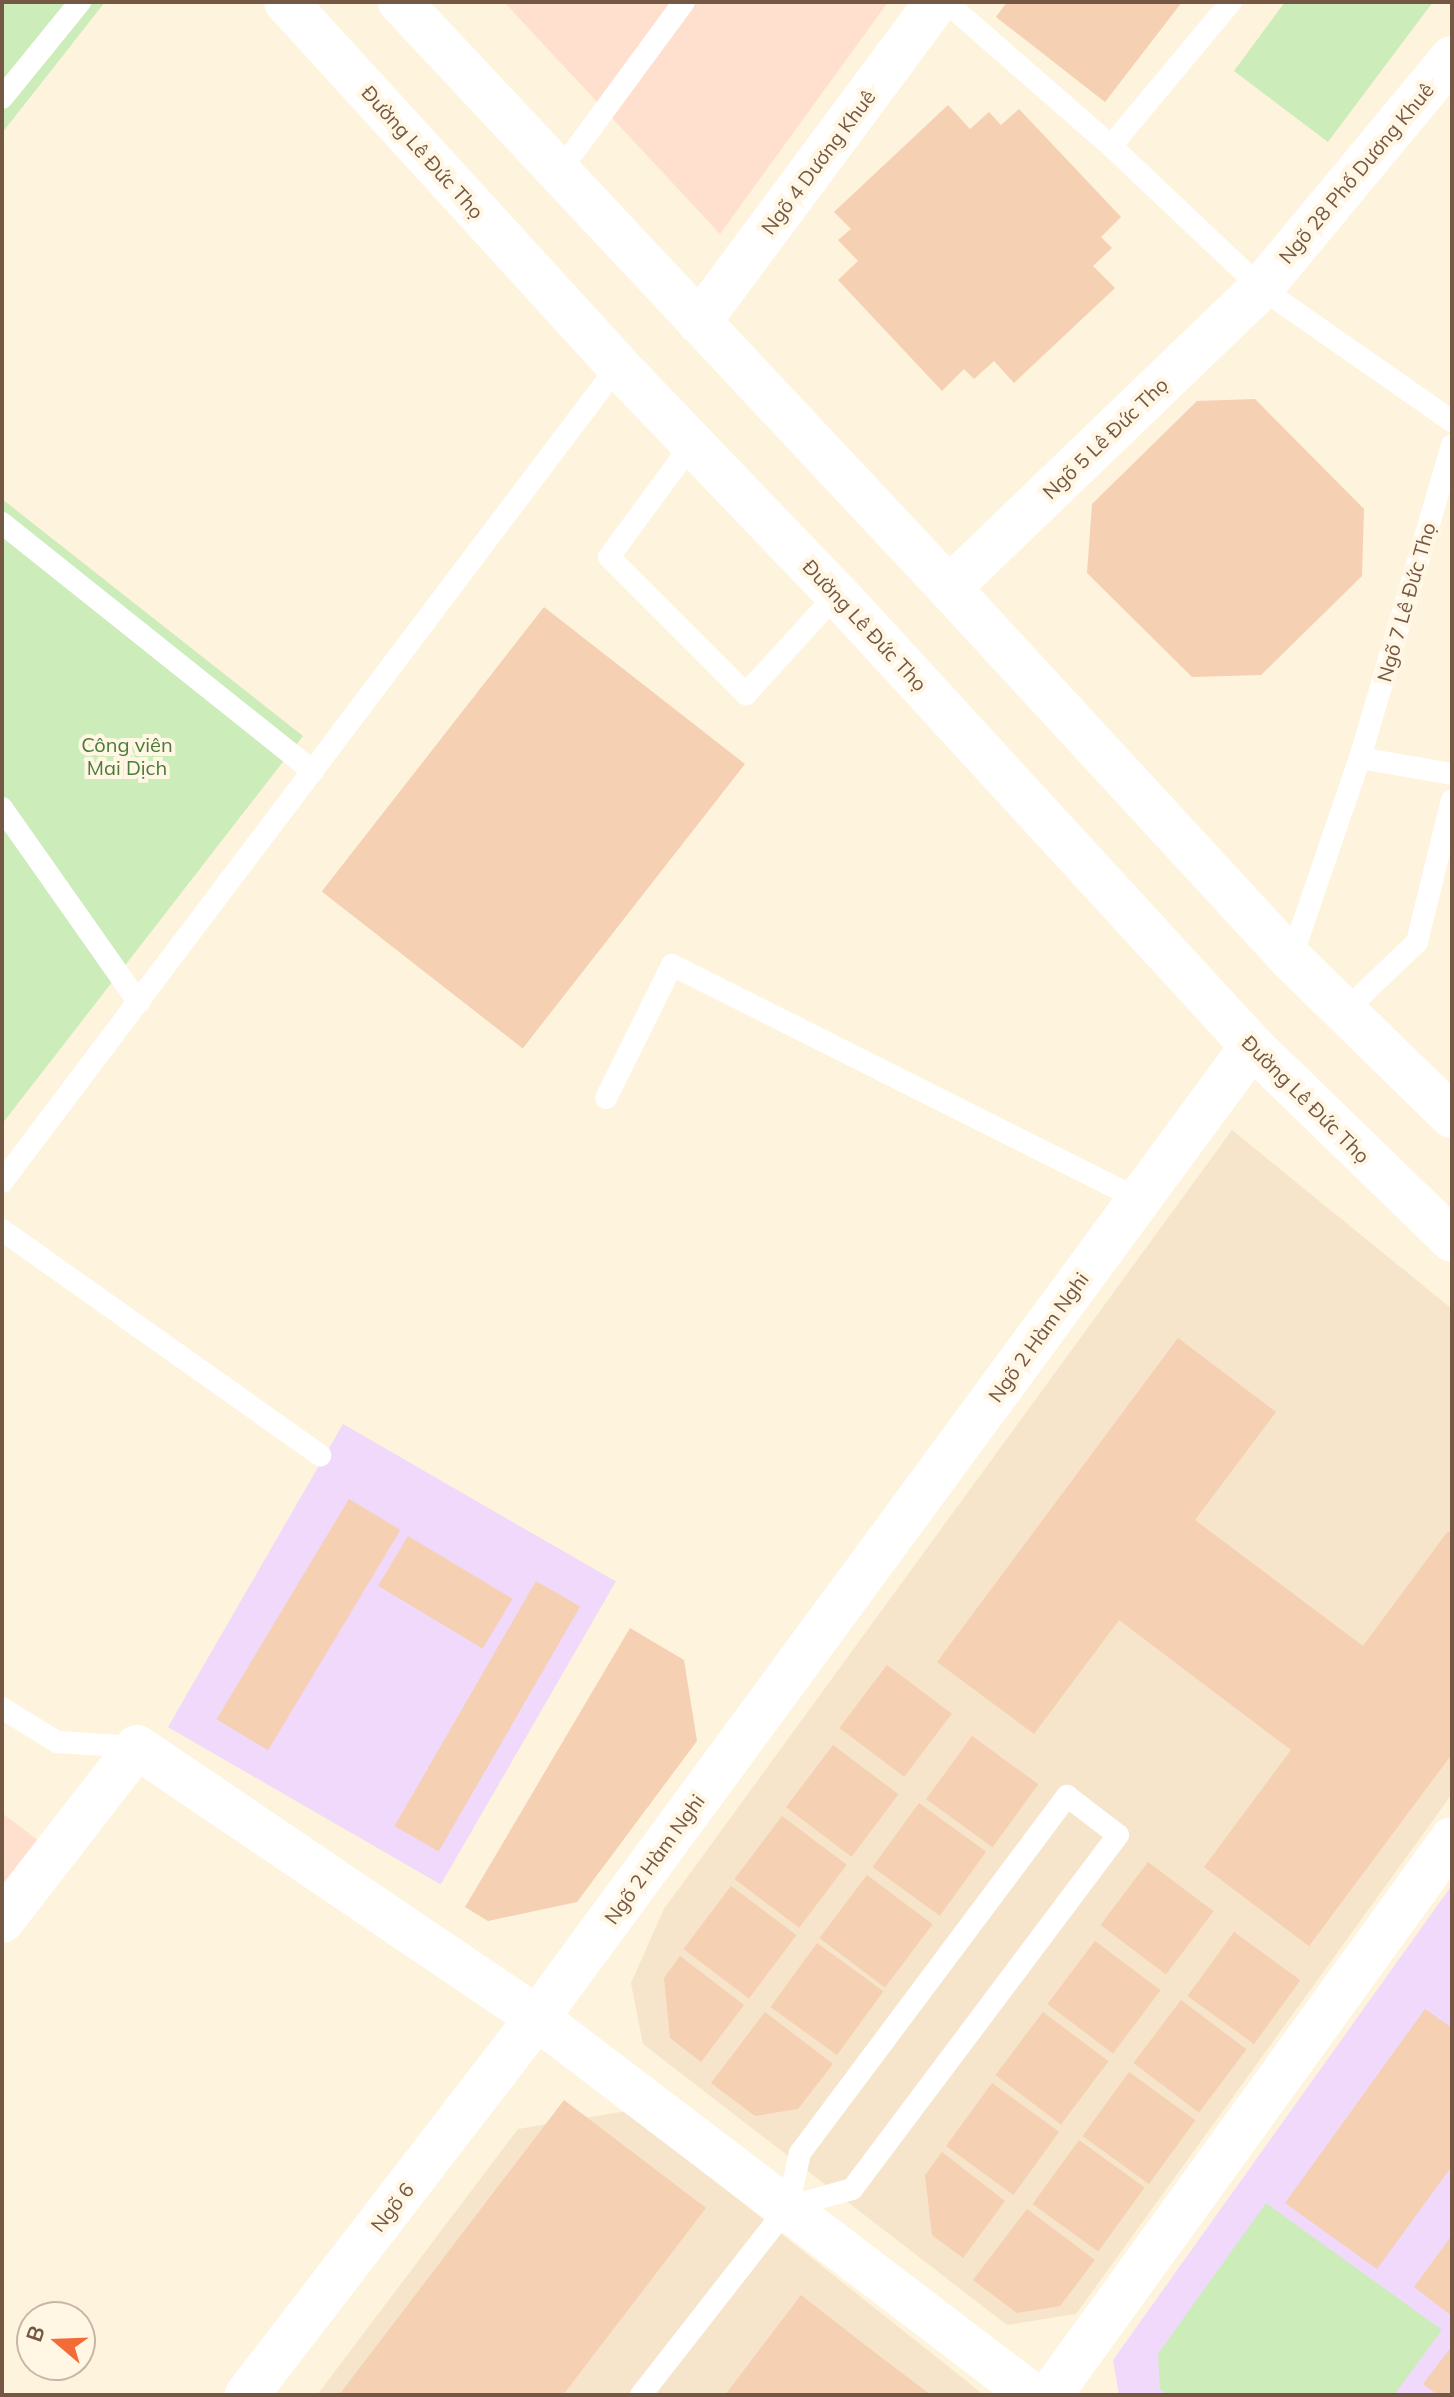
<!DOCTYPE html>
<html>
<head>
<meta charset="utf-8">
<style>
  body { margin:0 }
  #map { position:relative; width:1454px; height:2397px; overflow:hidden; background:#fef3dc; font-family:Mulish,sans-serif }
  div>[style] { position:absolute }
  [style*='--x'] { left:calc(var(--x)*1px); top:calc(var(--y)*1px); width:calc(var(--w)*1px); rotate:calc(var(--a)*1deg) }
  .residential>* { inset:0; background:#f6e5ca }
  .commercial>* { inset:0; background:#ffe0cf }
  .education>* { inset:0; background:#f0d9fa; transform-origin:0 0 }
  .green>* { inset:0; background:#ccecba }
  .building>* { inset:0; background:#f5d0b2; transform-origin:0 0 }
  .service>* { height:22px; margin:-11px; padding:0 11px; transform-origin:11px; border-radius:11px; background:#fff }
  .minor>* { height:44px; margin:-22px; padding:0 22px; transform-origin:22px; border-radius:22px; background:#fff }
  .secondary>* { height:44px; margin:-22px; padding:0 22px; transform-origin:22px; border-radius:22px; background:#fff }
  span { translate:-50% -50%; white-space:nowrap; text-align:center; line-height:1.15; -webkit-text-stroke:8px #fff6e4; paint-order:stroke }
  .street-label { font-size:20px; color:#745844 }
  .park-label { font-size:20px; color:#4b7b3b }
  .frame { position:absolute; inset:0; border:4px solid #745844; pointer-events:none }
  .north { position:absolute; left:16px; top:2301px; width:80px; height:80px; box-sizing:border-box; background:#fff6e4; border:2px solid #c7b7a4; border-radius:50%; rotate:289deg; font-size:22px; font-weight:700; line-height:32px; text-align:center; color:#745844 }
  .north::after { content:''; display:block; margin:auto; width:28px; height:36px; background:#f36b36; clip-path:polygon(50% 0,100% 100%,50% 72%,0 100%) }
</style>
</head>
<body>
<div id="map">
  <div class="residential">
    <i style="clip-path:polygon(1232px 1130px,1452px 1309px,1452px 1794px,1076px 2314px,1007px 2325px,643px 2044px,631px 1983px,664px 1909px)"></i>
    <i style="clip-path:polygon(627px 2111px,984px 2395px,317px 2395px,518px 2129px)"></i>
  </div>
  <div class="commercial">
    <i style="clip-path:polygon(504px 2px,888px 2px,720px 234px)"></i>
    <i style="clip-path:polygon(2px 1813px,39px 1841px,2px 1887px)"></i>
  </div>
  <div class="education">
    <i style="left:343px;top:1424px;width:315px;height:350px;rotate:30deg"></i>
    <i style="clip-path:polygon(1452px 1885px,1452px 2395px,1119px 2395px,1113px 2360px)"></i>
  </div>
  <div class="green">
    <i style="clip-path:polygon(2px 2px,105px 2px,2px 133px)"></i>
    <i style="clip-path:polygon(1285px 2px,1433px 2px,1328px 142px,1234px 71px)"></i>
    <i style="clip-path:polygon(2px 499px,303px 736px,2px 1124px)"></i>
    <i style="clip-path:polygon(1266px 2203px,1442px 2330px,1394px 2395px,1168px 2395px,1160px 2389px,1158px 2354px)"></i>
  </div>
  <div class="building">
    <i style="clip-path:polygon(1007px 2px,1182px 2px,1105px 102px,996px 17px)"></i>
    <i style="clip-path:polygon(948px 105px,970px 129px,989px 112px,1001px 125px,1019px 109px,1121px 217px,1101px 237px,1112px 248px,1093px 266px,1115px 288px,1014px 383px,994px 361px,974px 379px,964px 369px,942px 391px,838px 280px,858px 261px,838px 240px,851px 229px,834px 212px)"></i>
    <i style="clip-path:polygon(1255px 399px,1364px 509px,1362px 576px,1261px 675px,1192px 677px,1087px 573px,1092px 504px,1197px 401px)"></i>
    <i style="left:544px;top:607px;width:255px;height:361px;rotate:38deg"></i>
    <i style="clip-path:polygon(1178px 1338px,1276px 1412px,1195px 1520px,1363px 1646px,1448px 1531px,1452px 1534px,1452px 1754px,1309px 1946px,1204px 1867px,1291px 1750px,1119px 1620px,1034px 1734px,937px 1662px)"></i>
    <i style="left:349px;top:1499px;width:60px;height:257px;rotate:31deg"></i>
    <i style="left:408px;top:1536px;width:122px;height:58px;rotate:31deg"></i>
    <i style="left:536px;top:1581px;width:51px;height:283px;rotate:30deg"></i>
    <i style="clip-path:polygon(630px 1628px,684px 1660px,697px 1741px,577px 1902px,488px 1921px,465px 1907px)"></i>
    <i style="left:887px;top:1665px;width:81px;height:79px;rotate:37deg"></i>
    <i style="left:972px;top:1736px;width:82px;height:78px;rotate:36deg"></i>
    <i style="left:833px;top:1745px;width:82px;height:78px;rotate:37deg"></i>
    <i style="left:919px;top:1803px;width:83px;height:79px;rotate:36deg"></i>
    <i style="left:782px;top:1816px;width:81px;height:79px;rotate:37deg"></i>
    <i style="left:1148px;top:1862px;width:82px;height:79px;rotate:37deg"></i>
    <i style="left:867px;top:1875px;width:82px;height:79px;rotate:37deg"></i>
    <i style="left:731px;top:1886px;width:82px;height:79px;rotate:37deg"></i>
    <i style="left:1234px;top:1932px;width:82px;height:79px;rotate:36deg"></i>
    <i style="left:1095px;top:1941px;width:82px;height:79px;rotate:37deg"></i>
    <i style="left:817px;top:1943px;width:82px;height:79px;rotate:36deg"></i>
    <i style="clip-path:polygon(680px 1956px,744px 2005px,701px 2062px,670px 2038px,664px 1978px)"></i>
    <i style="left:1181px;top:2000px;width:82px;height:79px;rotate:37deg"></i>
    <i style="clip-path:polygon(1425px 2009px,1452px 2028px,1452px 2166px,1377px 2269px,1285px 2203px)"></i>
    <i style="clip-path:polygon(765px 2012px,833px 2064px,798px 2109px,755px 2116px,711px 2083px)"></i>
    <i style="left:1043px;top:2012px;width:82px;height:79px;rotate:37deg"></i>
    <i style="left:1129px;top:2072px;width:82px;height:79px;rotate:36deg"></i>
    <i style="left:992px;top:2083px;width:83px;height:78px;rotate:36deg"></i>
    <i style="clip-path:polygon(564px 2100px,706px 2208px,563px 2395px,339px 2395px)"></i>
    <i style="left:1079px;top:2140px;width:81px;height:79px;rotate:36deg"></i>
    <i style="clip-path:polygon(942px 2152px,1005px 2201px,963px 2258px,932px 2235px,925px 2175px)"></i>
    <i style="clip-path:polygon(1027px 2209px,1095px 2260px,1060px 2306px,1017px 2313px,973px 2280px)"></i>
    <i style="clip-path:polygon(1452px 2235px,1452px 2316px,1414px 2287px)"></i>
    <i style="clip-path:polygon(801px 2295px,865px 2345px,931px 2395px,725px 2395px)"></i>
    <i style="clip-path:polygon(1452px 2346px,1452px 2395px,1438px 2395px,1423px 2384px)"></i>
  </div>
  <div class="service">
    <i style="--x:946;--y:2;--w:219;--a:41.1"></i>
    <i style="--x:1111;--y:146;--w:207;--a:43.4"></i>
    <i style="--x:1261;--y:288;--w:233;--a:34.9"></i>
    <i style="--x:2;--y:98;--w:124;--a:-50.9"></i>
    <i style="--x:1111;--y:146;--w:187;--a:-50.2"></i>
    <i style="--x:559;--y:172;--w:211;--a:-53.7"></i>
    <i style="--x:692;--y:444;--w:140;--a:126.3"></i>
    <i style="--x:609;--y:557;--w:194;--a:45"></i>
    <i style="--x:746;--y:694;--w:135;--a:-47.7"></i>
    <i style="--x:2;--y:523;--w:398;--a:38.6"></i>
    <i style="--x:1360;--y:758;--w:93;--a:9.9"></i>
    <i style="--x:2;--y:808;--w:238;--a:54.9"></i>
    <i style="--x:1291;--y:959;--w:213;--a:-71.1"></i>
    <i style="--x:1360;--y:758;--w:326;--a:-73.6"></i>
    <i style="--x:1344;--y:1012;--w:101;--a:-43.8"></i>
    <i style="--x:1417;--y:942;--w:146;--a:-76.2"></i>
    <i style="--x:606;--y:1098;--w:148;--a:-63.6"></i>
    <i style="--x:672;--y:965;--w:524;--a:26.66"></i>
    <i style="--x:2;--y:1182;--w:1022;--a:-52.95"></i>
    <i style="--x:2;--y:1230;--w:390;--a:35.3"></i>
    <i style="--x:2;--y:1708;--w:65;--a:31.7"></i>
    <i style="--x:57;--y:1742;--w:80;--a:3.6"></i>
    <i style="--x:641;--y:2395;--w:239;--a:-52"></i>
    <i style="--x:788;--y:2207;--w:55;--a:-77.5"></i>
    <i style="--x:800;--y:2153;--w:446;--a:-53.2"></i>
    <i style="--x:1067;--y:1796;--w:64;--a:37.4"></i>
    <i style="--x:1118;--y:1835;--w:443;--a:126.9"></i>
    <i style="--x:852;--y:2189;--w:66;--a:164.3"></i>
  </div>
  <div class="minor">
    <i style="--x:699;--y:322;--w:399;--a:-53.4"></i>
    <i style="--x:949;--y:588;--w:433;--a:-43.9"></i>
    <i style="--x:1261;--y:288;--w:299;--a:-50.3"></i>
    <i style="--x:2;--y:1921;--w:220;--a:-52.2"></i>
    <i style="--x:137;--y:1747;--w:483;--a:34.1"></i>
    <i style="--x:537;--y:2018;--w:476;--a:127.6"></i>
    <i style="--x:1032;--y:2395;--w:622;--a:-142.71"></i>
    <i style="--x:537;--y:2018;--w:1207;--a:-53.66"></i>
    <i style="--x:1050;--y:2395;--w:686;--a:-54.13"></i>
  </div>
  <div class="secondary">
    <i style="--x:286;--y:2;--w:493;--a:47.6"></i>
    <i style="--x:618;--y:366;--w:316;--a:46.2"></i>
    <i style="--x:837;--y:594;--w:614;--a:47.44"></i>
    <i style="--x:1252;--y:1046;--w:279;--a:44.1"></i>
    <i style="--x:400;--y:2;--w:803;--a:46.87"></i>
    <i style="--x:949;--y:588;--w:505;--a:47.33"></i>
    <i style="--x:1291;--y:959;--w:225;--a:44.3"></i>
  </div>
  <div class="street-label">
    <span style="left:423px;top:152px;rotate:48deg">Đường Lê Đức Thọ</span>
    <span style="left:818px;top:162px;rotate:-53deg">Ngõ 4 Dương Khuê</span>
    <span style="left:1356px;top:173px;rotate:-50deg">Ngõ 28 Phố Dương Khuê</span>
    <span style="left:1105px;top:438px;rotate:-44deg">Ngõ 5 Lê Đức Thọ</span>
    <span style="left:1406px;top:602px;rotate:-74deg">Ngõ 7 Lê Đức Thọ</span>
    <span style="left:865px;top:625px;rotate:47deg">Đường Lê Đức Thọ</span>
    <span style="left:1306px;top:1099px;rotate:45deg">Đường Lê Đức Thọ</span>
    <span style="left:1038px;top:1337px;rotate:-54deg">Ngõ 2 Hàm Nghi</span>
    <span style="left:654px;top:1859px;rotate:-54deg">Ngõ 2 Hàm Nghi</span>
    <span style="left:392px;top:2207px;rotate:-52deg">Ngõ 6</span>
  </div>
  <div class="park-label">
    <span style="left:127px;top:756px">Công viên<br>Mai Dịch</span>
  </div>
  <div class="frame"></div>
  <div class="north">B</div>
</div>
</body>
</html>
